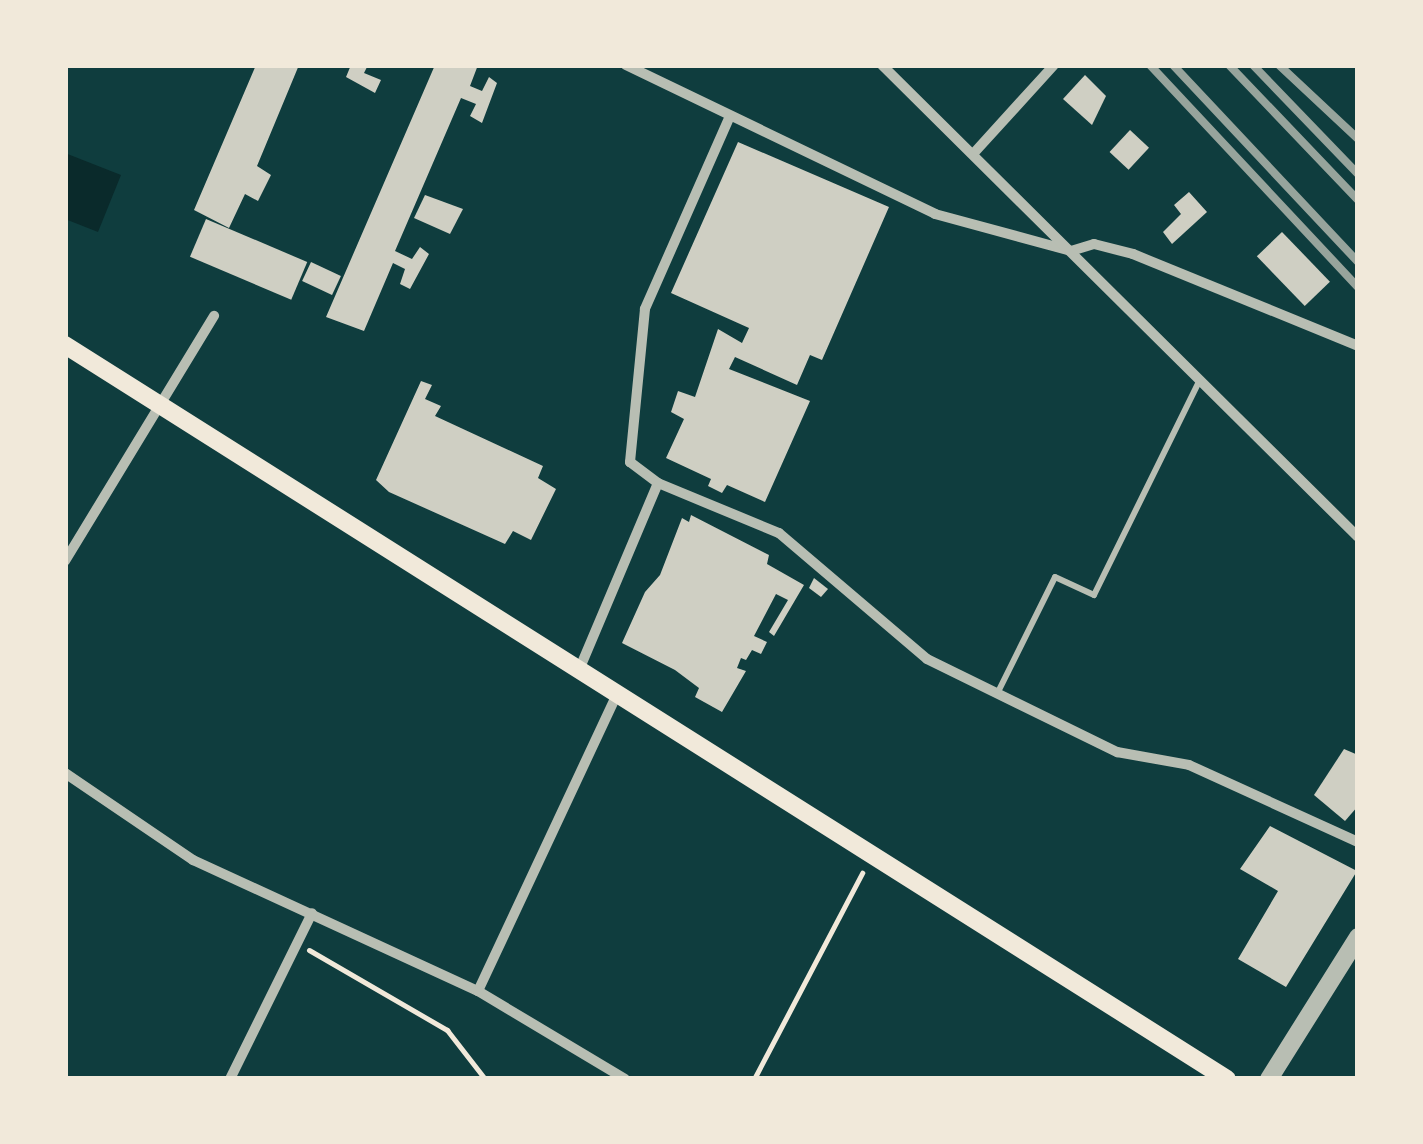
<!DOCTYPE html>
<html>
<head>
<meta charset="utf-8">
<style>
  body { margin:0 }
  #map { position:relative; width:1423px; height:1144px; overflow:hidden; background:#0f3d3e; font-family:"PT Sans Narrow",sans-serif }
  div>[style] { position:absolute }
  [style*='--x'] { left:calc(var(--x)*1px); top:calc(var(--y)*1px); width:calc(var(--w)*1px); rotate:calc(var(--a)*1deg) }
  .water>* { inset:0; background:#0a2a2b }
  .building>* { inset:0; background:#cfcfc3; transform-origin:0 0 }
  .path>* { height:5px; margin:-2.5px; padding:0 2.5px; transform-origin:2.5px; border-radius:2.5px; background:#f1e9da }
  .service>* { height:6px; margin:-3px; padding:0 3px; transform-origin:3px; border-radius:3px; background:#b8beb3 }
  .minor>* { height:10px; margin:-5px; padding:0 5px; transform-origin:5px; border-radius:5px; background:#b8beb3 }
  .tertiary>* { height:18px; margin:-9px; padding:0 9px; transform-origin:9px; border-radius:9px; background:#b8beb3 }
  .secondary>* { height:18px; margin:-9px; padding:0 9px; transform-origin:9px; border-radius:9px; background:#f1e9da }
  .rail>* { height:8px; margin:-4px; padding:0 4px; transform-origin:4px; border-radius:4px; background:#97a49c }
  span { translate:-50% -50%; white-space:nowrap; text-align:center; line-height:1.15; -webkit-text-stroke:10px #f1e9da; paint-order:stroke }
  .frame { position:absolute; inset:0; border:68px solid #f1e9da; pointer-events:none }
</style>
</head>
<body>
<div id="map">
  <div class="water">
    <i style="clip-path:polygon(65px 153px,121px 175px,98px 232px,65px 219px)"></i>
  </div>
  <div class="building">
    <i style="clip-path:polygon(256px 65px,299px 65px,257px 166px,271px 175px,258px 201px,245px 194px,229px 228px,194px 210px)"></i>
    <i style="clip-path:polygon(351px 65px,368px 65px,364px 73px,381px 80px,375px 93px,346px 77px)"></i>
    <i style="clip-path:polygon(435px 65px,478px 65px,470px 86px,482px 91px,489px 77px,497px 83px,482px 123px,470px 116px,476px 104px,461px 98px,395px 251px,412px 259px,420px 247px,429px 254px,410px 289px,400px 284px,405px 269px,393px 263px,364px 331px,326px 317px)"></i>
    <i style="clip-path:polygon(1085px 75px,1106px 96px,1092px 125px,1063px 99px)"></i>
    <i style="left:1130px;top:130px;width:26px;height:30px;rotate:43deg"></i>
    <i style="clip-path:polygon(738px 142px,889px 207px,822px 360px,810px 355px,797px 385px,735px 357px,729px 369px,810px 401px,765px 502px,727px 485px,722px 493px,708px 486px,711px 479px,666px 458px,684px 419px,671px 412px,678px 391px,695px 397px,718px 329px,742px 343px,749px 328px,671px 293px)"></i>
    <i style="clip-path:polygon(1189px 192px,1207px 212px,1172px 244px,1163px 232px,1181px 214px,1174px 205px)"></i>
    <i style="clip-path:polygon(425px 195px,463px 209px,450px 234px,414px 218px)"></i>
    <i style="left:206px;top:219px;width:110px;height:41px;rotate:23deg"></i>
    <i style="left:1282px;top:232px;width:69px;height:35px;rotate:46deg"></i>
    <i style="left:311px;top:262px;width:33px;height:21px;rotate:25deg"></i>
    <i style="clip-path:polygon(421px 381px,432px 385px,425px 399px,441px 406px,435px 416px,543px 466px,538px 478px,556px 489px,531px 540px,513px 531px,505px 544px,389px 492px,376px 480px)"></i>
    <i style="clip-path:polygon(691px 515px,769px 555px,767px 564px,804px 585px,774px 636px,769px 632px,788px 600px,776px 594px,754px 636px,767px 642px,761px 654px,752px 650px,746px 660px,741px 658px,737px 668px,746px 671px,722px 712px,695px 697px,699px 688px,675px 670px,622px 643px,645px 592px,660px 575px,682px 518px,689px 522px)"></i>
    <i style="clip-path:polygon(814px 578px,828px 589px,821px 597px,809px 588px)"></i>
    <i style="clip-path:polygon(1344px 749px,1358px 755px,1358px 806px,1345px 821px,1314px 795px)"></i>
    <i style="clip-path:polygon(1270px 826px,1357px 871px,1286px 987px,1238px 959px,1278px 891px,1240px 869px)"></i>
  </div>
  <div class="path">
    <i style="--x:309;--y:950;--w:160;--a:30.1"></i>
    <i style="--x:447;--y:1030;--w:62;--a:52.2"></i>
    <i style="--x:754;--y:1079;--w:233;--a:-62.3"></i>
  </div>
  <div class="service">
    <i style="--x:999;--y:690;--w:126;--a:-63.6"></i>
    <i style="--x:1055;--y:577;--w:43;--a:24.8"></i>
    <i style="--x:1094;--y:595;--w:240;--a:-63.8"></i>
  </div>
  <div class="minor">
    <i style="--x:626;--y:65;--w:343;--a:25.7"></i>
    <i style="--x:935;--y:214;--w:141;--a:15.2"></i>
    <i style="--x:1071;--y:251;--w:24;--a:-17"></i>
    <i style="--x:1094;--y:244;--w:40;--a:14.4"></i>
    <i style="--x:1133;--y:254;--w:243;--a:22.2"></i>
    <i style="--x:882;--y:65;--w:670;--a:44.76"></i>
    <i style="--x:730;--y:116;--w:211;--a:113.8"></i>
    <i style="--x:645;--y:309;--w:154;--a:95.6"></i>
    <i style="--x:630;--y:462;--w:35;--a:37"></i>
    <i style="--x:658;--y:483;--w:131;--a:22.5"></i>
    <i style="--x:779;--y:533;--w:194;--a:40.4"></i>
    <i style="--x:927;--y:659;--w:212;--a:26.1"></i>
    <i style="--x:1117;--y:752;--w:73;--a:10.2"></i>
    <i style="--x:1189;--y:765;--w:186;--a:24.5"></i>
    <i style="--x:973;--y:154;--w:120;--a:-47.7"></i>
    <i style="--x:65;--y:561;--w:287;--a:-58.7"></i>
    <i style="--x:579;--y:670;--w:203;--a:-67.1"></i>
    <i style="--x:65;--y:773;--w:155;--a:34.2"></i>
    <i style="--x:193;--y:860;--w:314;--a:24.7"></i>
    <i style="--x:478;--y:991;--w:171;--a:30.9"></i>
    <i style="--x:478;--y:991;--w:325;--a:-64.9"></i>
    <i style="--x:230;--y:1079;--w:185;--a:-63.7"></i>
  </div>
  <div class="tertiary">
    <i style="--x:1269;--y:1079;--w:168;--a:-57.9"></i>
  </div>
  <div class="secondary">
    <i style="--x:65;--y:345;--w:1374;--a:32.28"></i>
  </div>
  <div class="rail">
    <i style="--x:1150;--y:65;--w:304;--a:46.9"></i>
    <i style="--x:1173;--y:65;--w:270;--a:46.8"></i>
    <i style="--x:1229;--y:65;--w:187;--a:46.3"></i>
    <i style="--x:1253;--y:65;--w:151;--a:46.1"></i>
    <i style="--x:1279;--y:65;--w:108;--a:43.1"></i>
  </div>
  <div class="frame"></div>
</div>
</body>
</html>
